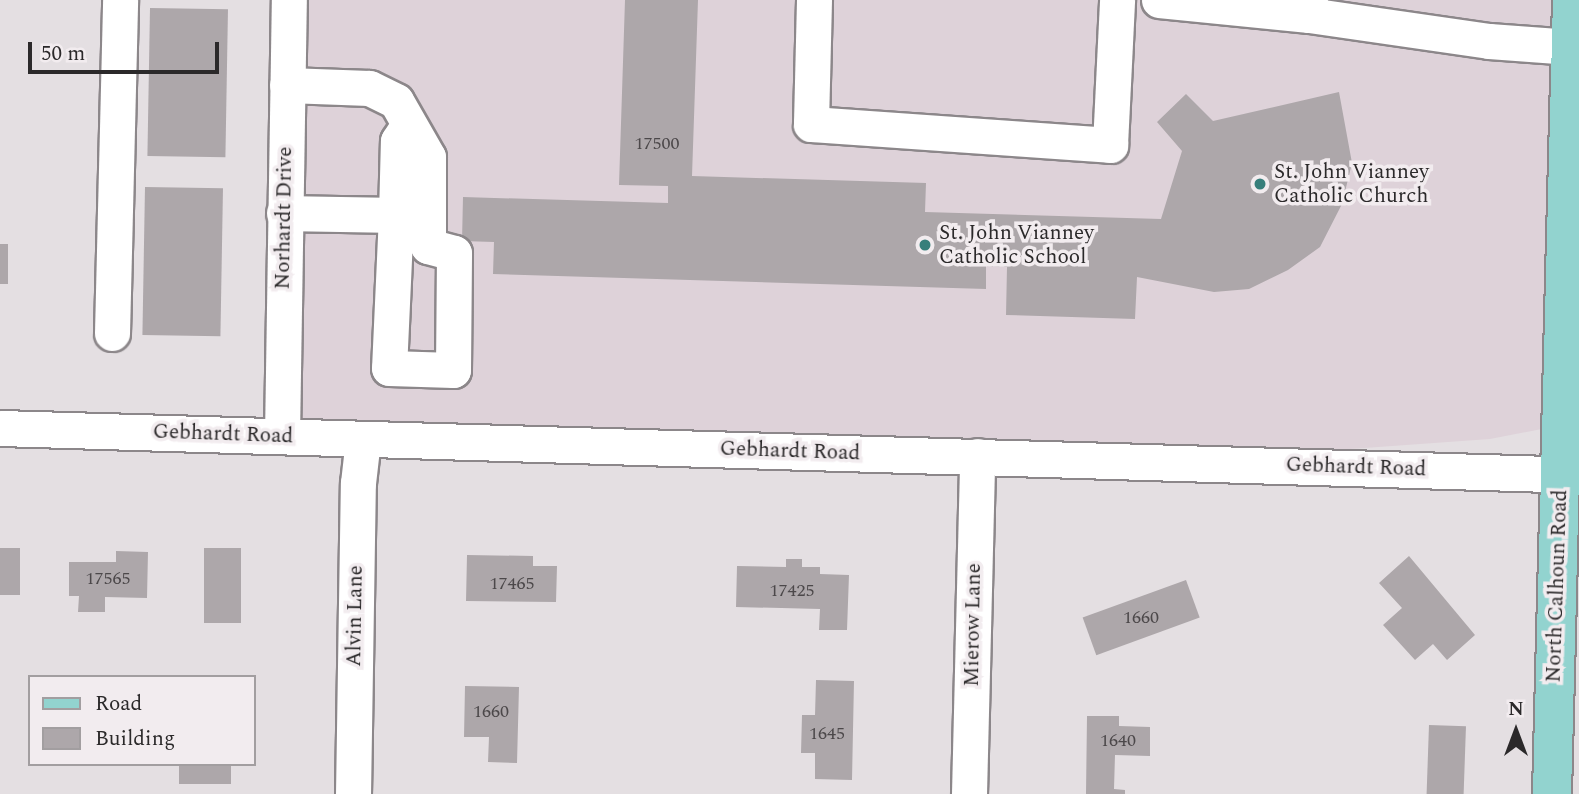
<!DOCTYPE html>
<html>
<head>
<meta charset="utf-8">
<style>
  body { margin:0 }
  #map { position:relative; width:1579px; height:794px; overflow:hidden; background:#e4dfe2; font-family:Spectral,serif }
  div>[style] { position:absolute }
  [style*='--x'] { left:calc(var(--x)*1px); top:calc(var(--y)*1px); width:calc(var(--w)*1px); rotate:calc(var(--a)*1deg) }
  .built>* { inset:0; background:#ded2d9 }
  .building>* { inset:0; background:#ada7aa; transform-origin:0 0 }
  .roads { filter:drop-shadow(2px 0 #8c878a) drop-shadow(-2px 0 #8c878a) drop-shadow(0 2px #8c878a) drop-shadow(0 -2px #8c878a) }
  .minor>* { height:35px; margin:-17.5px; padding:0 17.5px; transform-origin:17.5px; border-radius:17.5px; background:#fff }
  .major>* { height:38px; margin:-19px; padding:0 19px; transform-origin:19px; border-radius:19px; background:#92d3cf }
  .dots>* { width:19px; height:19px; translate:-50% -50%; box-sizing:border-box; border:4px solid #f2ecef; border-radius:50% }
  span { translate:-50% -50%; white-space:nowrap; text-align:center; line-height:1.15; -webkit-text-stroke:7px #f2ecef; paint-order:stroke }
  .number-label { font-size:18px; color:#4c484a }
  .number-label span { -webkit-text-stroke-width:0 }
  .poi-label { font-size:21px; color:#2b292a }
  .left { translate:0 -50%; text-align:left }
  .street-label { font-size:21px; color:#2b292a }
  .legend { position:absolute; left:28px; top:675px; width:228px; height:91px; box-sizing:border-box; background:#f2ecef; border:2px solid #a29ea0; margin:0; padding:9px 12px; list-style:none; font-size:21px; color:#2b292a }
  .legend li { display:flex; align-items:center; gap:14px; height:35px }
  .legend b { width:35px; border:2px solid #a29ea0 }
  .north { position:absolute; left:1481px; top:696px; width:70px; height:70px; -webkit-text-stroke:5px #f2ecef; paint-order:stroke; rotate:0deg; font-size:19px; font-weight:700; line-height:28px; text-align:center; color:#2b292a }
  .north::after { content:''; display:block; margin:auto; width:24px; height:32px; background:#2b292a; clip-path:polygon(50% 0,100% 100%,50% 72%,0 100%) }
  .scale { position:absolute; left:28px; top:42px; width:191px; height:32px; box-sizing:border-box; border:4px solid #2b292a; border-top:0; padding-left:9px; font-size:21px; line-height:24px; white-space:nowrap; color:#2b292a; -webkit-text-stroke:5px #f2ecef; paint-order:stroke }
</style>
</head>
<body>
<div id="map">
  <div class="built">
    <i style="clip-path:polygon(289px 0,1572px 0,1562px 425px,1490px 439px,1167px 462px,282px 436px)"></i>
  </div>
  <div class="building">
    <i style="clip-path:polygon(625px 0,698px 0,692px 176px,926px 183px,925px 212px,1161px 219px,1182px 151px,1157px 122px,1186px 94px,1213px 121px,1339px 92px,1352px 163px,1342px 204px,1320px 247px,1288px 270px,1249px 289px,1214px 292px,1137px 277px,1135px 319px,1006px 315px,1007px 267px,986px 266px,986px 289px,493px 274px,494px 242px,462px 241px,463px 197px,668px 203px,668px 186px,619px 185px)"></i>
    <i style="left:150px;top:8px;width:78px;height:148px;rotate:1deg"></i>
    <i style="left:145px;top:187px;width:78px;height:148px;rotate:1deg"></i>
    <i style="left:0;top:244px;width:8px;height:40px"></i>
    <i style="left:0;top:548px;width:20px;height:47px"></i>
    <i style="left:204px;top:548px;width:37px;height:75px"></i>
    <i style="clip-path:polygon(116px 551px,148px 552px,147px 598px,105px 597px,105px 612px,78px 612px,79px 596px,69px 596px,69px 562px,116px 562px)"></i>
    <i style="clip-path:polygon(467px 555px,533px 556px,533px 566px,557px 566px,556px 602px,466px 601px)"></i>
    <i style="clip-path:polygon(1409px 556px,1475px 635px,1447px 660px,1433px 644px,1415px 660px,1383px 625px,1402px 608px,1379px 583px)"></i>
    <i style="clip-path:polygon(786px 559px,802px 559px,802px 567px,820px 567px,820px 574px,849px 575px,847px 630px,819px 630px,820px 609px,736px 607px,737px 566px,786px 567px)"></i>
    <i style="left:1186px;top:580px;width:40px;height:110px;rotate:70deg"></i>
    <i style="clip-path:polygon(816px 680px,854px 681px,852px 780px,815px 779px,815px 753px,801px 753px,802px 715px,815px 715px)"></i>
    <i style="clip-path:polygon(465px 686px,519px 687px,517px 763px,488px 762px,489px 737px,464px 737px)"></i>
    <i style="clip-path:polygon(1087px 716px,1119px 716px,1119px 726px,1150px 727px,1150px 756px,1115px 755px,1114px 789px,1125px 790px,1125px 794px,1086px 794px)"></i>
    <i style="left:1429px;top:725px;width:37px;height:69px;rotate:2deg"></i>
    <i style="left:179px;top:764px;width:52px;height:20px"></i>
  </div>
  <div class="roads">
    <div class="minor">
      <i style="--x:814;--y:0;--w:124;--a:91.4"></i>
      <i style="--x:811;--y:124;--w:300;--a:4"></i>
      <i style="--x:1110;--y:145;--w:145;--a:-87.2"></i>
      <i style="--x:1159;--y:0;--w:151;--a:5.7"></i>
      <i style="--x:1310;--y:0;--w:15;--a:94"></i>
      <i style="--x:1309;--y:15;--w:182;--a:8.2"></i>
      <i style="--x:1489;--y:41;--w:82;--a:4.2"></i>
      <i style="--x:284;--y:213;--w:112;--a:1"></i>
      <i style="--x:396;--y:215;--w:153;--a:92.6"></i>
      <i style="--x:389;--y:368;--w:64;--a:1.8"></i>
      <i style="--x:453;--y:370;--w:117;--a:-89.5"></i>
      <i style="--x:454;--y:253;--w:27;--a:-165"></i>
      <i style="--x:428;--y:246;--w:89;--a:-90"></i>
      <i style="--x:428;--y:157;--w:64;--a:-119.7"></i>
      <i style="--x:396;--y:101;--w:30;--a:-154"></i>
      <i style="--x:369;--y:88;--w:82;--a:-177.9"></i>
      <i style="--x:396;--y:215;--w:74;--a:-88.5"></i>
      <i style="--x:398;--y:141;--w:17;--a:-57"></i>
      <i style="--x:112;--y:333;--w:333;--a:-88.6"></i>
      <i style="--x:0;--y:428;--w:1580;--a:1.7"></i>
      <i style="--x:282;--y:436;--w:436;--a:-89.1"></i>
      <i style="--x:353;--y:794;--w:311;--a:-89.1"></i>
      <i style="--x:358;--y:483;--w:44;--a:-83.5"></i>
      <i style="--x:969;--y:794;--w:338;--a:-88.6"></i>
    </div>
    <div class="major">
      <i style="--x:1552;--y:794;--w:794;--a:-88.56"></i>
    </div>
  </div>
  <div class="dots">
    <i style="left:1260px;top:184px;background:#377f7b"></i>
    <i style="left:925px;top:245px;background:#377f7b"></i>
  </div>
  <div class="number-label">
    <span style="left:657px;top:144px">17500</span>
    <span style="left:108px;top:579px">17565</span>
    <span style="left:512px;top:584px">17465</span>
    <span style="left:792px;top:591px">17425</span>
    <span style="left:1141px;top:618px">1660</span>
    <span style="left:491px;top:712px">1660</span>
    <span style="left:827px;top:734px">1645</span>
    <span style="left:1118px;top:741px">1640</span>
  </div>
  <div class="poi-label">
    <span class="left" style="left:1274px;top:184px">St. John Vianney<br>Catholic Church</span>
    <span class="left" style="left:939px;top:245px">St. John Vianney<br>Catholic School</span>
  </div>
  <div class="street-label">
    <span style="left:284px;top:218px;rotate:-89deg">Norhardt Drive</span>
    <span style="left:223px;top:434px;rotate:2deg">Gebhardt Road</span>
    <span style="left:790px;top:451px;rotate:2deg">Gebhardt Road</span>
    <span style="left:1356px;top:467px;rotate:2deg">Gebhardt Road</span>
    <span style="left:1557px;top:586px;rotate:-88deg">North Calhoun Road</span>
    <span style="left:355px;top:616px;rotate:-89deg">Alvin Lane</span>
    <span style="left:973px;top:625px;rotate:-89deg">Mierow Lane</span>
  </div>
  <ul class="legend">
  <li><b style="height:9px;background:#92d3cf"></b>Road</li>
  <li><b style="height:19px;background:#ada7aa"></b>Building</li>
  </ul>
  <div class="north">N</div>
  <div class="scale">50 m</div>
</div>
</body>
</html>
